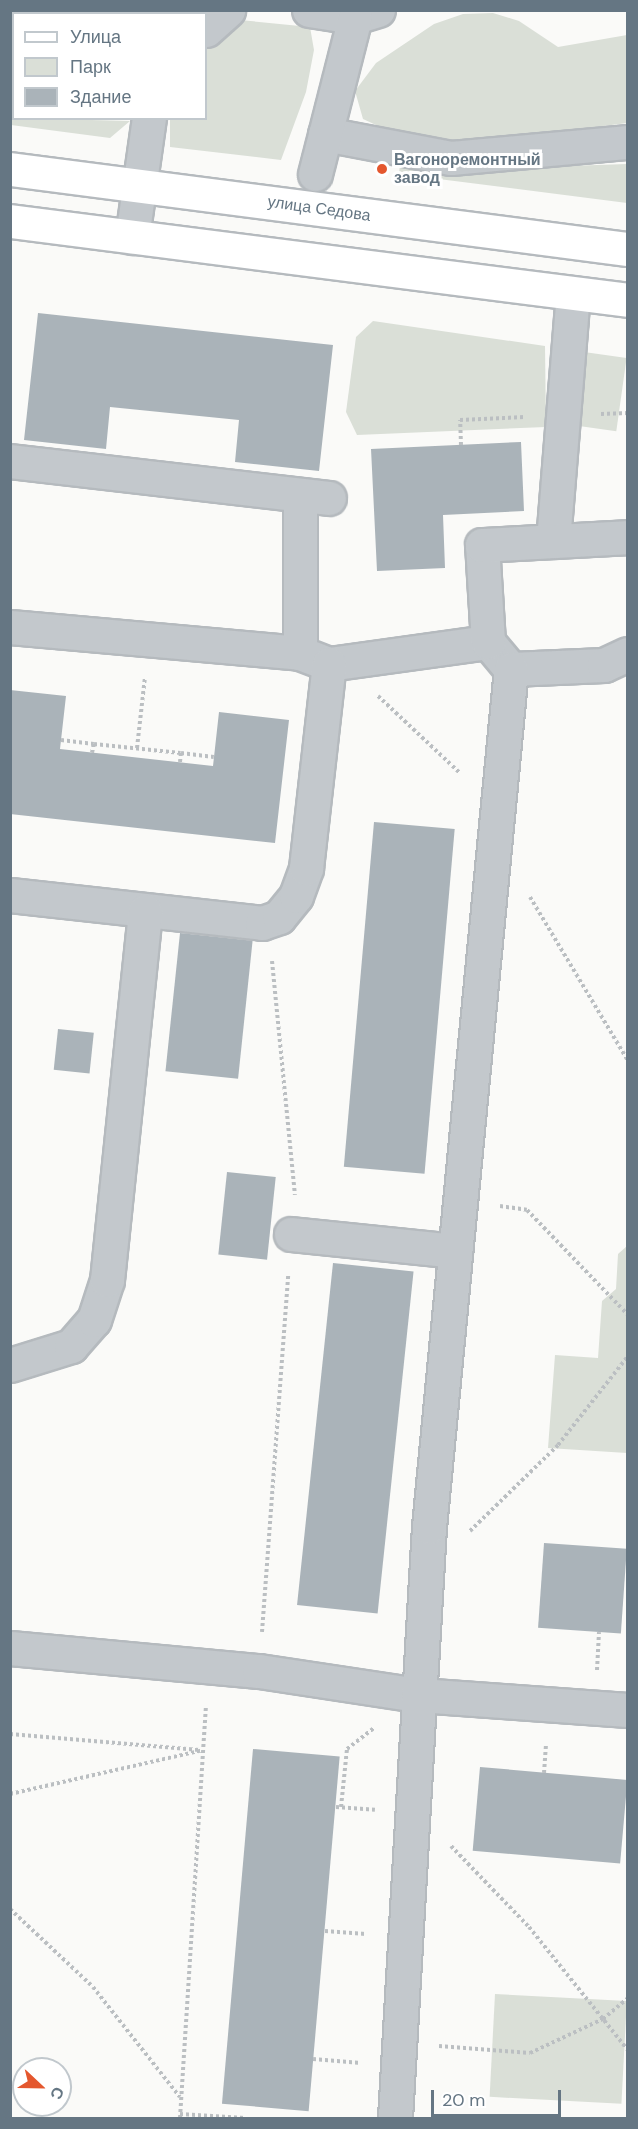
<!DOCTYPE html>
<html>
<head>
<meta charset="utf-8">
<style>
  body { margin:0 }
  #map { position:relative; width:638px; height:2129px; overflow:hidden; background:#fafaf8; font-family:"DM Sans",sans-serif }
  div>[style] { position:absolute }
  [style*='--x'] { left:calc(var(--x)*1px); top:calc(var(--y)*1px); width:calc(var(--w)*1px); rotate:calc(var(--a)*1deg) }
  .green>* { inset:0; background:#dadfd7; transform-origin:0 0 }
  .building>* { inset:0; background:#aab3b9; transform-origin:0 0 }
  .path>* { height:4px; margin-top:-2px; transform-origin:0; background:repeating-linear-gradient(90deg,#bbbfc2 0 3px,transparent 0 6px) }
  .roads { filter:drop-shadow(2px 0 #b5babe) drop-shadow(-2px 0 #b5babe) drop-shadow(0 2px #b5babe) drop-shadow(0 -2px #b5babe) }
  .minor>* { height:33px; margin:-16.5px; padding:0 16.5px; transform-origin:16.5px; border-radius:16.5px; background:#c3c8cc }
  .major>* { height:33px; margin:-16.5px; padding:0 16.5px; transform-origin:16.5px; border-radius:16.5px; background:#fff }
  .dots>* { width:16px; height:16px; translate:-50% -50%; box-sizing:border-box; border:3px solid #fff; border-radius:50% }
  span { translate:-50% -50%; white-space:nowrap; text-align:center; line-height:1.15; -webkit-text-stroke:6px #fff; paint-order:stroke }
  .poi-label { font-size:16px; color:#657683; font-weight:700 }
  .left { translate:0 -50%; text-align:left }
  .street-label { font-size:16px; color:#657683 }
  .frame { position:absolute; inset:0; border:12px solid #657683; pointer-events:none }
  .legend { position:absolute; left:12px; top:12px; width:195px; height:108px; box-sizing:border-box; background:#fff; border:2px solid #c1c8cd; margin:0; padding:8px 10px; list-style:none; font-size:18px; color:#657683 }
  .legend li { display:flex; align-items:center; gap:12px; height:30px }
  .legend b { width:30px; border:2px solid #c1c8cd }
  .north { position:absolute; left:12px; top:2057px; width:60px; height:60px; box-sizing:border-box; background:#fff; border:2px solid #c1c8cd; border-radius:50%; rotate:112deg; font-size:16px; font-weight:700; line-height:24px; text-align:center; color:#657683 }
  .north::after { content:''; display:block; margin:auto; width:21px; height:27px; background:#e4572e; clip-path:polygon(50% 0,100% 100%,50% 72%,0 100%) }
  .scale { position:absolute; left:431px; top:2090px; width:130px; height:27px; box-sizing:border-box; border:3px solid #657683; border-top:0; padding-left:8px; font-size:18px; line-height:21px; white-space:nowrap; color:#657683; -webkit-text-stroke:4px #fff; paint-order:stroke }
</style>
</head>
<body>
<div id="map">
  <div class="green">
    <i style="clip-path:polygon(493px 13px,519px 21px,558px 47px,627px 35px,627px 123px,454px 145px,400px 136px,363px 119px,355px 91px,376px 63px,434px 24px,463px 14px)"></i>
    <i style="clip-path:polygon(240px 20px,310px 27px,314px 50px,306px 92px,281px 160px,170px 147px,170px 119px,206px 118px,206px 43px)"></i>
    <i style="clip-path:polygon(10px 82px,14px 118px,130px 121px,110px 138px,11px 125px)"></i>
    <i style="clip-path:polygon(400px 164px,452px 170px,627px 164px,627px 203px,399px 174px)"></i>
    <i style="clip-path:polygon(373px 321px,545px 346px,546px 427px,357px 435px,346px 412px,356px 337px)"></i>
    <i style="left:584px;top:352px;width:43px;height:74px;rotate:8deg"></i>
    <i style="clip-path:polygon(627px 1246px,627px 1453px,548px 1448px,555px 1355px,598px 1358px,602px 1301px,616px 1289px,618px 1254px)"></i>
    <i style="left:495px;top:1994px;width:132px;height:103px;rotate:3deg"></i>
  </div>
  <div class="building">
    <i style="clip-path:polygon(38px 313px,333px 345px,319px 471px,235px 462px,239px 420px,110px 407px,106px 449px,24px 440px)"></i>
    <i style="clip-path:polygon(521px 442px,524px 511px,443px 515px,445px 568px,377px 571px,371px 449px)"></i>
    <i style="clip-path:polygon(10px 690px,66px 696px,60px 749px,213px 766px,219px 712px,289px 720px,275px 843px,10px 814px)"></i>
    <i style="left:374px;top:822px;width:81px;height:346px;rotate:5deg"></i>
    <i style="left:180px;top:933px;width:73px;height:139px;rotate:6deg"></i>
    <i style="left:58px;top:1029px;width:36px;height:41px;rotate:6deg"></i>
    <i style="left:227px;top:1172px;width:49px;height:83px;rotate:6deg"></i>
    <i style="left:333px;top:1263px;width:81px;height:344px;rotate:6deg"></i>
    <i style="left:544px;top:1543px;width:83px;height:85px;rotate:4deg"></i>
    <i style="left:253px;top:1749px;width:87px;height:356px;rotate:5deg"></i>
    <i style="left:480px;top:1767px;width:148px;height:84px;rotate:5deg"></i>
  </div>
  <div class="path">
    <i style="--x:601;--y:414;--w:27;--a:-2"></i>
    <i style="--x:461;--y:445;--w:25;--a:-92"></i>
    <i style="--x:460;--y:420;--w:65;--a:-2.6"></i>
    <i style="--x:378;--y:696;--w:112;--a:43.2"></i>
    <i style="--x:61;--y:740;--w:33;--a:7"></i>
    <i style="--x:94;--y:744;--w:9;--a:103"></i>
    <i style="--x:94;--y:744;--w:87;--a:5.9"></i>
    <i style="--x:137;--y:748;--w:71;--a:-83.6"></i>
    <i style="--x:180;--y:762;--w:9;--a:-84"></i>
    <i style="--x:181;--y:753;--w:33;--a:7"></i>
    <i style="--x:530;--y:897;--w:191;--a:59.1"></i>
    <i style="--x:272;--y:961;--w:235;--a:84.4"></i>
    <i style="--x:500;--y:1206;--w:27;--a:8"></i>
    <i style="--x:527;--y:1210;--w:146;--a:46.1"></i>
    <i style="--x:470;--y:1531;--w:123;--a:-44.3"></i>
    <i style="--x:558;--y:1445;--w:113;--a:-51.8"></i>
    <i style="--x:262;--y:1632;--w:359;--a:-85.8"></i>
    <i style="--x:597;--y:1670;--w:38;--a:-87"></i>
    <i style="--x:10;--y:1734;--w:190;--a:4.8"></i>
    <i style="--x:544;--y:1773;--w:29;--a:-86"></i>
    <i style="--x:10;--y:1794;--w:198;--a:-12.8"></i>
    <i style="--x:336;--y:1807;--w:39;--a:4"></i>
    <i style="--x:341;--y:1807;--w:58;--a:-84.1"></i>
    <i style="--x:347;--y:1749;--w:34;--a:-38"></i>
    <i style="--x:451;--y:1846;--w:112;--a:46.1"></i>
    <i style="--x:529;--y:1927;--w:158;--a:51.2"></i>
    <i style="--x:10;--y:1909;--w:114;--a:43.2"></i>
    <i style="--x:93;--y:1987;--w:140;--a:51.7"></i>
    <i style="--x:325;--y:1931;--w:41;--a:4.2"></i>
    <i style="--x:439;--y:2046;--w:91;--a:4.4"></i>
    <i style="--x:530;--y:2053;--w:81;--a:-25"></i>
    <i style="--x:603;--y:2019;--w:33;--a:-40"></i>
    <i style="--x:313;--y:2059;--w:48;--a:4.8"></i>
    <i style="--x:180;--y:2114;--w:65;--a:3.5"></i>
    <i style="--x:180;--y:2118;--w:413;--a:-86.4"></i>
  </div>
  <div class="roads">
    <div class="minor">
      <i style="--x:309;--y:10;--w:47;--a:8.7"></i>
      <i style="--x:355;--y:17;--w:24;--a:-17"></i>
      <i style="--x:160;--y:14;--w:4;--a:-90"></i>
      <i style="--x:206;--y:30;--w:30;--a:-42"></i>
      <i style="--x:10;--y:36;--w:4;--a:0"></i>
      <i style="--x:325;--y:134;--w:128;--a:10.8"></i>
      <i style="--x:451;--y:158;--w:178;--a:-5.2"></i>
      <i style="--x:315;--y:174;--w:162;--a:-75.7"></i>
      <i style="--x:132;--y:237;--w:120;--a:-81.9"></i>
      <i style="--x:10;--y:461;--w:321;--a:6.6"></i>
      <i style="--x:553;--y:541;--w:248;--a:-85.4"></i>
      <i style="--x:10;--y:627;--w:291;--a:5.1"></i>
      <i style="--x:300;--y:653;--w:31;--a:21"></i>
      <i style="--x:329;--y:664;--w:161;--a:-7.9"></i>
      <i style="--x:488;--y:642;--w:35;--a:50"></i>
      <i style="--x:511;--y:669;--w:93;--a:-2.5"></i>
      <i style="--x:604;--y:665;--w:26;--a:-25"></i>
      <i style="--x:488;--y:642;--w:97;--a:-93.5"></i>
      <i style="--x:482;--y:545;--w:146;--a:-3.1"></i>
      <i style="--x:300;--y:653;--w:158;--a:-90"></i>
      <i style="--x:10;--y:895;--w:254;--a:6.3"></i>
      <i style="--x:262;--y:923;--w:18;--a:-19"></i>
      <i style="--x:279;--y:917;--w:27;--a:-51"></i>
      <i style="--x:296;--y:896;--w:30;--a:-70"></i>
      <i style="--x:306;--y:868;--w:205;--a:-83.6"></i>
      <i style="--x:291;--y:1234;--w:165;--a:5.9"></i>
      <i style="--x:10;--y:1365;--w:64;--a:-17.3"></i>
      <i style="--x:71;--y:1346;--w:35;--a:-49"></i>
      <i style="--x:94;--y:1320;--w:42;--a:-72"></i>
      <i style="--x:107;--y:1280;--w:371;--a:-84.1"></i>
      <i style="--x:10;--y:1648;--w:250;--a:5.3"></i>
      <i style="--x:259;--y:1671;--w:161;--a:8.6"></i>
      <i style="--x:418;--y:1695;--w:211;--a:4.1"></i>
      <i style="--x:395;--y:2118;--w:592;--a:-86.71"></i>
      <i style="--x:429;--y:1527;--w:862;--a:-84.54"></i>
    </div>
    <div class="major">
      <i style="--x:10;--y:169;--w:623;--a:7.38"></i>
      <i style="--x:10;--y:221;--w:623;--a:7.28"></i>
    </div>
  </div>
  <div class="dots">
    <i style="left:382px;top:169px;background:#e4572e"></i>
  </div>
  <div class="poi-label">
    <span class="left" style="left:394px;top:169px">Вагоноремонтный<br>завод</span>
  </div>
  <div class="street-label">
    <span style="left:319px;top:209px;rotate:8deg">улица Седова</span>
  </div>
  <div class="frame"></div>
  <ul class="legend">
  <li><b style="height:8px;background:#fff"></b>Улица</li>
  <li><b style="height:16px;background:#dadfd7"></b>Парк</li>
  <li><b style="height:16px;background:#aab3b9"></b>Здание</li>
  </ul>
  <div class="north">С</div>
  <div class="scale">20 m</div>
</div>
</body>
</html>
